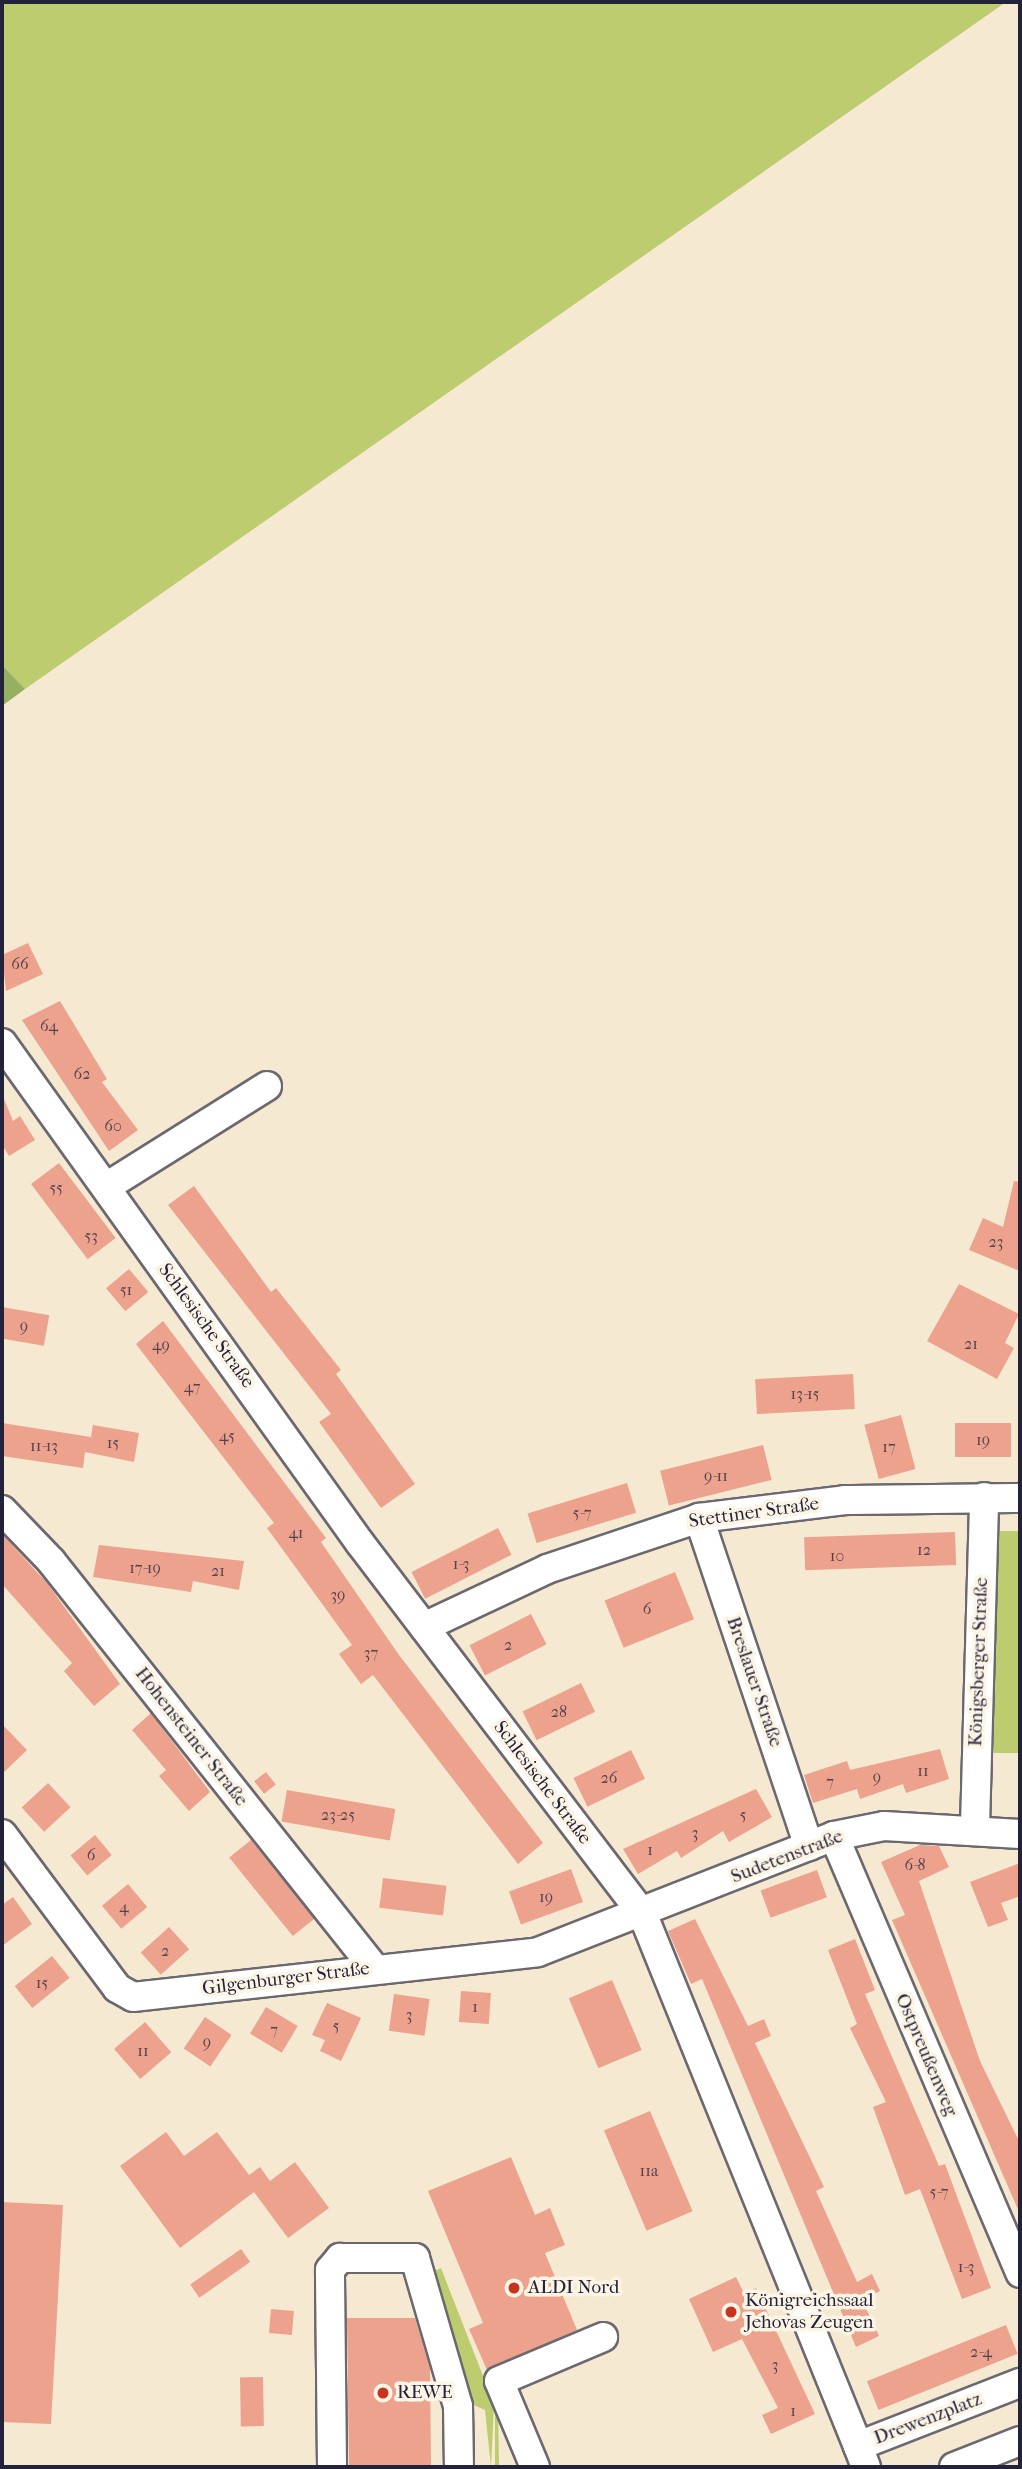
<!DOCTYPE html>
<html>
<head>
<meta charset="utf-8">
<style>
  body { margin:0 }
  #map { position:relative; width:1022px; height:2469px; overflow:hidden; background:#f6e9d2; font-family:"IM FELL French Canon",serif }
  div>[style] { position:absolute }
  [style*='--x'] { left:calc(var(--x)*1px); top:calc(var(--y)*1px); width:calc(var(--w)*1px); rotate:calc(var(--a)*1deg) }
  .green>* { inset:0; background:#bdcc6e; transform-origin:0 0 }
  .forest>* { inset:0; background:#96b061 }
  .building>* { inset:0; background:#eca28c; transform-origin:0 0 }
  .roads { filter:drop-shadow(2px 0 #6c6870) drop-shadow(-2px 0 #6c6870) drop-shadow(0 2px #6c6870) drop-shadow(0 -2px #6c6870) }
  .minor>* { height:28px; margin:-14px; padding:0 14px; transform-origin:14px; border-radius:14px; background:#fff }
  .dots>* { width:19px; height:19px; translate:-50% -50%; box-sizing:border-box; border:4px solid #fcf5e5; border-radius:50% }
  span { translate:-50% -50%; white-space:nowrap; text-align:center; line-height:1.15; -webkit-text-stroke:7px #fcf5e5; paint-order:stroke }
  .number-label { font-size:16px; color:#54424f }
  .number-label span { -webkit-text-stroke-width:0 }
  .street-label { font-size:19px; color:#22223b }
  .poi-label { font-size:19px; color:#22223b }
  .left { translate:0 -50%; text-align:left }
  .frame { position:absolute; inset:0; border:4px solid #22223b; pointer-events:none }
</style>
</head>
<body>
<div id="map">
  <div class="green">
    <i style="clip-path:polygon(2px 2px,1006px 2px,25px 689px,2px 665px)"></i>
    <i style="left:994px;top:1531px;width:26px;height:222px"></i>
    <i style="clip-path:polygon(441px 2268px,494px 2404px,491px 2467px,485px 2410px,471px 2404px,426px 2275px)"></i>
    <i style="clip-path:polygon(498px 2407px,499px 2467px,495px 2467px,495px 2409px)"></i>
  </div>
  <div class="forest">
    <i style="clip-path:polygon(2px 665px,25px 689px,2px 706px)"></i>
  </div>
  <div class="building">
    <i style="clip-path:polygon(28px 943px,43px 974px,6px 991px,2px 955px)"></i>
    <i style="clip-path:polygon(60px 1001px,107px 1079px,102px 1082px,138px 1130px,109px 1151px,22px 1020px)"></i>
    <i style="clip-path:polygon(2px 1094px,13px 1121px,20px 1116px,35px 1140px,9px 1156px,2px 1144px)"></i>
    <i style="left:59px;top:1163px;width:94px;height:35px;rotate:53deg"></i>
    <i style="clip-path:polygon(1014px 1181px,1020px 1182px,1020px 1271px,969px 1250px,983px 1218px,1003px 1227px)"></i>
    <i style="clip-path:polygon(194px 1186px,271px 1292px,276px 1288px,341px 1370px,336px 1374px,415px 1484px,381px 1508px,319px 1422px,331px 1414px,168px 1205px)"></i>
    <i style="left:129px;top:1269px;width:30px;height:30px;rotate:50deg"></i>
    <i style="clip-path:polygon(959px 1284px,1019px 1314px,1005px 1343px,1014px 1348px,997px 1379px,927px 1341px)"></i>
    <i style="left:2px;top:1307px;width:48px;height:31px;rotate:10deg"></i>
    <i style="clip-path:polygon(163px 1321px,326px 1538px,321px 1542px,399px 1655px,543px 1843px,518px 1864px,373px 1675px,361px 1684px,339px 1654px,352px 1645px,267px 1528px,274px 1523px,136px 1344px)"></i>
    <i style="left:853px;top:1374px;width:35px;height:98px;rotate:87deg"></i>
    <i style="left:901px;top:1415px;width:56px;height:38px;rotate:75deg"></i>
    <i style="clip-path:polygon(2px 1423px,91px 1437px,93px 1425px,139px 1433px,134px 1462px,85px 1452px,83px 1468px,2px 1456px)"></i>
    <i style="left:1011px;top:1423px;width:34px;height:56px;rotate:90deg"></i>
    <i style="left:763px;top:1445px;width:36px;height:106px;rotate:76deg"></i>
    <i style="left:627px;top:1483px;width:31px;height:104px;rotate:73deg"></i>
    <i style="left:498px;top:1528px;width:30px;height:97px;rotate:63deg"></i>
    <i style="left:955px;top:1532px;width:33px;height:151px;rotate:88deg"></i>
    <i style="clip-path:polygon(2px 1534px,47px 1583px,120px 1684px,94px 1706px,64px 1671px,72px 1663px,2px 1584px)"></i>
    <i style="clip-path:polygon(99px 1545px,244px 1561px,239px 1590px,193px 1581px,191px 1592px,93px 1577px)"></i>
    <i style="left:675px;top:1572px;width:51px;height:76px;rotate:68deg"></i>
    <i style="left:531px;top:1614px;width:34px;height:69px;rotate:63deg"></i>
    <i style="left:581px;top:1683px;width:32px;height:65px;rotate:64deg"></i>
    <i style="clip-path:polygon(151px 1713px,210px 1792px,189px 1811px,159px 1776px,166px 1770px,132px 1730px)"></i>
    <i style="clip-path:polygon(2px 1724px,27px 1750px,2px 1774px)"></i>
    <i style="clip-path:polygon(940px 1749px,949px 1779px,906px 1793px,903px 1784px,860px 1799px,857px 1789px,813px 1803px,804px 1775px,847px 1761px,850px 1770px)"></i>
    <i style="left:631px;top:1750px;width:32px;height:64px;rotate:64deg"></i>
    <i style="left:266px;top:1772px;width:16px;height:15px;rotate:52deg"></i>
    <i style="left:48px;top:1783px;width:33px;height:36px;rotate:47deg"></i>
    <i style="clip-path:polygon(756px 1789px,772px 1817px,729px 1842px,723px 1831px,681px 1858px,677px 1851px,638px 1874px,623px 1849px)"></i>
    <i style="left:287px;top:1790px;width:110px;height:32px;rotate:10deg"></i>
    <i style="left:95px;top:1835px;width:26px;height:32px;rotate:50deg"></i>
    <i style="left:251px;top:1840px;width:101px;height:28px;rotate:51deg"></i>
    <i style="clip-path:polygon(920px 1845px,939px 1846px,949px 1867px,919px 1881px,980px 2061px,1020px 2143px,1020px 2214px,892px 1920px,905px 1915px,881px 1862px)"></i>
    <i style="clip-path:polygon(1020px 1863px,1020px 1896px,1001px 1903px,1008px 1920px,988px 1927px,970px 1882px)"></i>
    <i style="left:571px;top:1869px;width:35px;height:66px;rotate:70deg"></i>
    <i style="left:817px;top:1870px;width:29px;height:60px;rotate:70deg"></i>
    <i style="left:383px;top:1878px;width:64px;height:30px;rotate:7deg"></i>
    <i style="left:128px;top:1884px;width:30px;height:34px;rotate:50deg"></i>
    <i style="clip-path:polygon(13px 1897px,32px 1924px,2px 1946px,2px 1905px)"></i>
    <i style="clip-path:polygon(695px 1919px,748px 2026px,764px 2019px,771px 2036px,755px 2043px,824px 2187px,816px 2191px,857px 2282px,872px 2274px,880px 2291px,862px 2300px,879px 2336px,856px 2347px,702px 1979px,691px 1984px,668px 1931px)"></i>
    <i style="left:169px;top:1927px;width:30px;height:38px;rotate:48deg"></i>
    <i style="clip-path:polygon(855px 1939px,875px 1990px,865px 1994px,939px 2166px,945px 2164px,991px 2288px,962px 2299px,920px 2189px,905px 2195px,873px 2107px,886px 2102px,850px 2028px,857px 2024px,828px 1950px)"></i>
    <i style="left:52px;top:1956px;width:28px;height:48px;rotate:51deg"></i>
    <i style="left:612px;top:1980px;width:76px;height:47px;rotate:67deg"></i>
    <i style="left:461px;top:1991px;width:30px;height:31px;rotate:4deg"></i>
    <i style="left:394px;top:1994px;width:36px;height:37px;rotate:8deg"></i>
    <i style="clip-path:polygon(327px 2003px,361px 2018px,341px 2061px,320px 2051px,325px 2040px,312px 2035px)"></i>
    <i style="left:266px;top:2007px;width:37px;height:31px;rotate:31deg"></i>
    <i style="left:205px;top:2017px;width:32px;height:38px;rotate:34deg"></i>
    <i style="left:145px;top:2022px;width:40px;height:41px;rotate:49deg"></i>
    <i style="left:650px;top:2111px;width:109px;height:50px;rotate:67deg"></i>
    <i style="clip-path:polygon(166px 2132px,184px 2156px,217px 2132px,249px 2175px,260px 2167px,270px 2181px,295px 2162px,329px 2208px,288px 2238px,254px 2192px,180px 2248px,120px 2166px)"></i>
    <i style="clip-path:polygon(511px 2157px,535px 2215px,550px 2208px,565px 2245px,545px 2253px,577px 2330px,487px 2370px,469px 2329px,483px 2323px,428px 2191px)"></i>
    <i style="clip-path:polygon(2px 2202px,63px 2205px,51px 2424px,2px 2422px)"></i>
    <i style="left:241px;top:2249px;width:16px;height:62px;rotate:55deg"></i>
    <i style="clip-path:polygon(736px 2277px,744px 2293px,756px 2288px,815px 2414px,771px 2434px,762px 2415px,778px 2408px,742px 2339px,713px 2352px,689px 2299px)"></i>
    <i style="left:271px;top:2309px;width:23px;height:24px;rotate:5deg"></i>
    <i style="clip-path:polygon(347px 2318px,415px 2318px,430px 2368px,431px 2467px,349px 2467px)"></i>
    <i style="left:1006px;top:2325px;width:31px;height:150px;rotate:68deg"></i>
    <i style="left:263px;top:2377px;width:49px;height:23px;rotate:89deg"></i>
  </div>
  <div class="roads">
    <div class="minor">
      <i style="--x:2;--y:1043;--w:615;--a:54.4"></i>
      <i style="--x:360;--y:1543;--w:467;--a:52.7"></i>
      <i style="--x:643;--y:1915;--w:573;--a:67.96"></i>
      <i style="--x:106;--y:1187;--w:190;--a:-32.1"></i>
      <i style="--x:2;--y:1510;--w:71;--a:46.1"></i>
      <i style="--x:51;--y:1561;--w:521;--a:51.55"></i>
      <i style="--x:699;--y:1518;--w:346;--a:71.5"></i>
      <i style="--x:424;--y:1627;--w:136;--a:-25.2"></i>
      <i style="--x:547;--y:1569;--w:160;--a:-18.5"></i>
      <i style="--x:699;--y:1518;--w:147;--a:-7"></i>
      <i style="--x:845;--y:1500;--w:175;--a:-0.7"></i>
      <i style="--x:975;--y:1826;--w:329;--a:-88.4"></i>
      <i style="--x:2;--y:1834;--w:192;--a:53.2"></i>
      <i style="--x:117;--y:1988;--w:18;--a:29"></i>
      <i style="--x:133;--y:1997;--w:407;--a:-6.3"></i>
      <i style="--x:538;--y:1952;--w:318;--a:-21.4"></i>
      <i style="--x:834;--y:1836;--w:51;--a:-11.3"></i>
      <i style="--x:884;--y:1826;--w:136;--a:3.4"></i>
      <i style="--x:834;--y:1836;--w:475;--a:66.9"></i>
      <i style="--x:332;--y:2467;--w:197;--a:-90.6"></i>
      <i style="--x:330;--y:2270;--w:16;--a:-50"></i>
      <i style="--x:340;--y:2258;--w:75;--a:0"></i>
      <i style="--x:415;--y:2258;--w:154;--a:73.8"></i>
      <i style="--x:458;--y:2406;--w:61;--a:89.1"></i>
      <i style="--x:535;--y:2467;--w:93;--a:-112.7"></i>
      <i style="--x:499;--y:2381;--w:113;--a:-22.9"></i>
      <i style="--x:866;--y:2467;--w:22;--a:-111"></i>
      <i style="--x:858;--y:2446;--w:174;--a:-21.3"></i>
      <i style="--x:954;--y:2467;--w:71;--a:-21.5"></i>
    </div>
  </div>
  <div class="dots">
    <i style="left:514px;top:2288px;background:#c8321e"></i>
    <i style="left:731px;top:2312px;background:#c8321e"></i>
    <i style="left:383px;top:2393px;background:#c8321e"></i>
  </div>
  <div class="number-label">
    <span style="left:20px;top:964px">66</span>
    <span style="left:49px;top:1026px">64</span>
    <span style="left:82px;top:1074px">62</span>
    <span style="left:113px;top:1126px">60</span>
    <span style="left:56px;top:1188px">55</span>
    <span style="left:91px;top:1236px">53</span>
    <span style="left:996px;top:1242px">23</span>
    <span style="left:126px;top:1290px">51</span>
    <span style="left:24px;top:1326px">9</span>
    <span style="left:971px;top:1344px">21</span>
    <span style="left:161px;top:1345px">49</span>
    <span style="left:192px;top:1387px">47</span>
    <span style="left:805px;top:1394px">13-15</span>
    <span style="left:227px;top:1436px">45</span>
    <span style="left:983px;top:1440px">19</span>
    <span style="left:113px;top:1443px">15</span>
    <span style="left:44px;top:1446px">11-13</span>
    <span style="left:889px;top:1447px">17</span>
    <span style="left:716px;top:1476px">9-11</span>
    <span style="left:582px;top:1513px">5-7</span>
    <span style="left:296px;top:1533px">41</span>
    <span style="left:924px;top:1550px">12</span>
    <span style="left:837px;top:1556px">10</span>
    <span style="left:461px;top:1564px">1-3</span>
    <span style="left:145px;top:1568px">17-19</span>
    <span style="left:218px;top:1571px">21</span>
    <span style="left:338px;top:1595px">39</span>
    <span style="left:647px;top:1609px">6</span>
    <span style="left:508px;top:1645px">2</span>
    <span style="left:371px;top:1653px">37</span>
    <span style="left:559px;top:1712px">28</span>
    <span style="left:923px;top:1771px">11</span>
    <span style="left:877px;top:1777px">9</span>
    <span style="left:609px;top:1778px">26</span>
    <span style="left:830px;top:1782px">7</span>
    <span style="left:338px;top:1815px">23-25</span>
    <span style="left:743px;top:1815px">5</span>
    <span style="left:695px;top:1833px">3</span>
    <span style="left:650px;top:1850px">1</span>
    <span style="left:91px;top:1855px">6</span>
    <span style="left:915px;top:1865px">6-8</span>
    <span style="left:546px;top:1897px">19</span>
    <span style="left:124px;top:1907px">4</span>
    <span style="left:165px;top:1951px">2</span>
    <span style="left:42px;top:1983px">15</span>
    <span style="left:475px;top:2007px">1</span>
    <span style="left:409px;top:2015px">3</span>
    <span style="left:336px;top:2026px">5</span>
    <span style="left:274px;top:2030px">7</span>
    <span style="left:207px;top:2042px">9</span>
    <span style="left:143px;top:2051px">11</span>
    <span style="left:649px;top:2171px">11a</span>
    <span style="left:939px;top:2192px">5-7</span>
    <span style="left:966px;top:2267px">1-3</span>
    <span style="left:981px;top:2352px">2-4</span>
    <span style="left:775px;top:2365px">3</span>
    <span style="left:793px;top:2411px">1</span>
  </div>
  <div class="street-label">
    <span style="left:206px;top:1326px;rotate:54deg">Schlesische Straße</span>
    <span style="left:754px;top:1513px;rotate:-8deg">Stettiner Straße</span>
    <span style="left:979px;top:1662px;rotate:-88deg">Königsberger Straße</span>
    <span style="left:754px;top:1682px;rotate:71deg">Breslauer Straße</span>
    <span style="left:191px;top:1737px;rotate:52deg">Hohensteiner Straße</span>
    <span style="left:542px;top:1783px;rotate:53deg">Schlesische Straße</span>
    <span style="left:787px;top:1857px;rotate:-21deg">Sudetenstraße</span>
    <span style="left:286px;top:1979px;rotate:-7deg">Gilgenburger Straße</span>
    <span style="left:926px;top:2055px;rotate:67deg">Ostpreußenweg</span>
    <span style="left:928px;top:2419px;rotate:-21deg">Drewenzplatz</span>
  </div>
  <div class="poi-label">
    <span class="left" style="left:528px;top:2288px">ALDI Nord</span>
    <span class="left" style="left:745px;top:2312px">Königreichssaal<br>Jehovas Zeugen</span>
    <span class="left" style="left:397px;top:2393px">REWE</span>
  </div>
  <div class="frame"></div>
</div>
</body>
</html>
